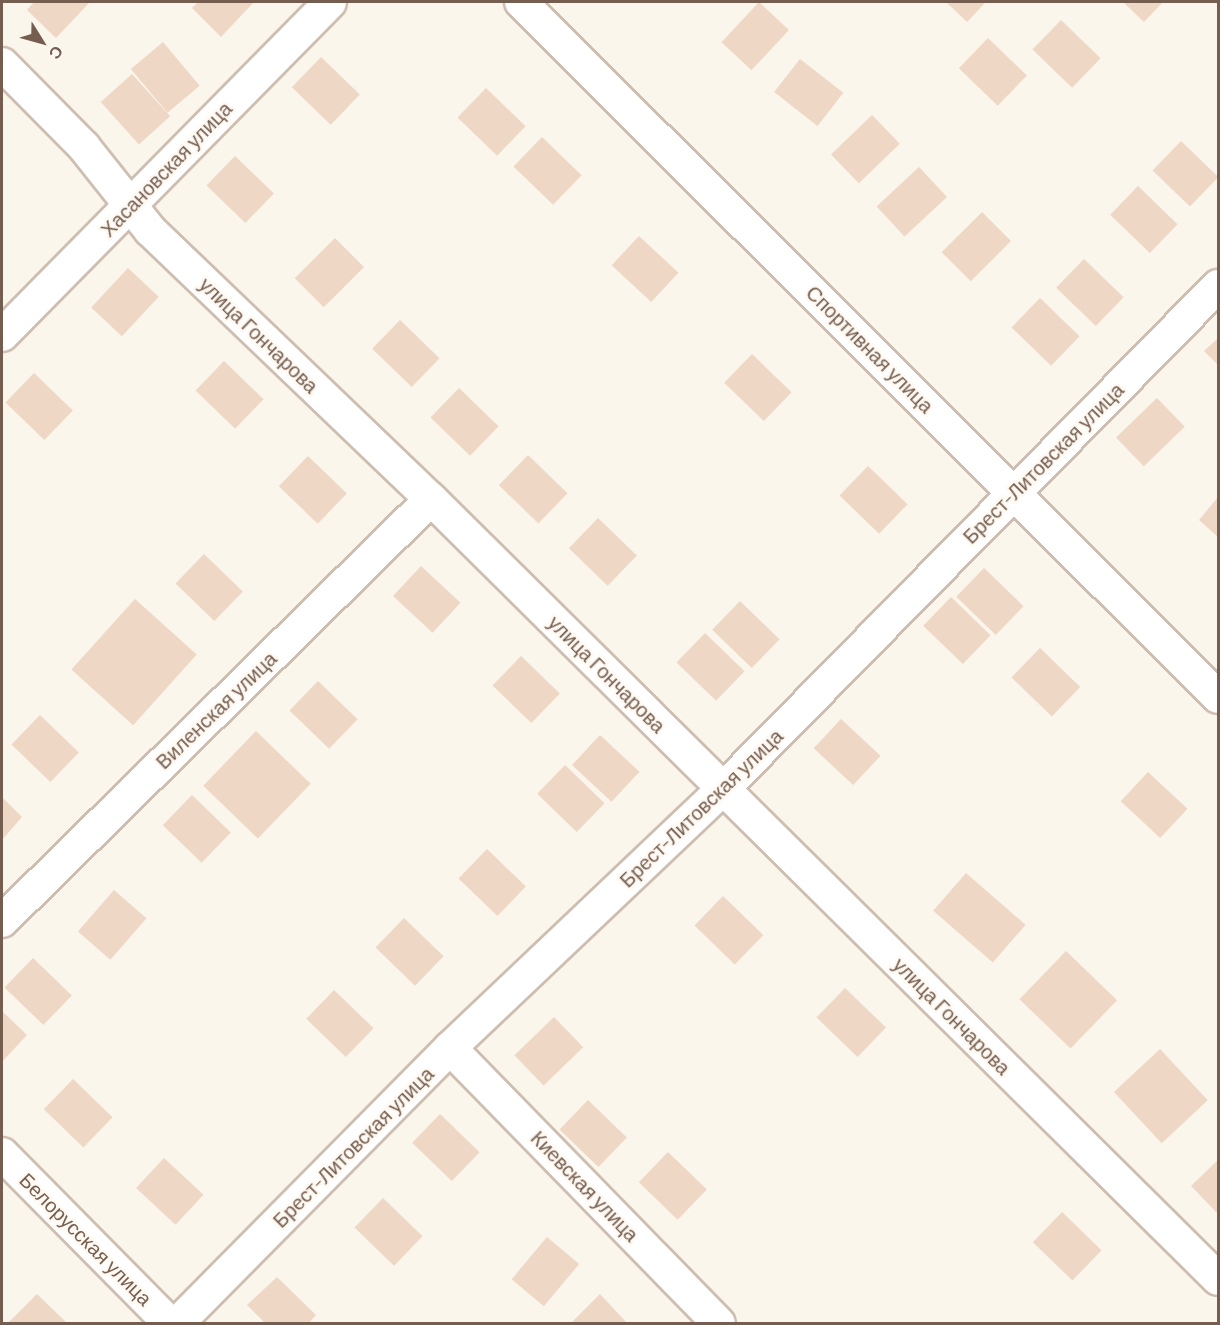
<!DOCTYPE html>
<html>
<head>
<meta charset="utf-8">
<style>
  body { margin:0 }
  #map { position:relative; width:1220px; height:1325px; overflow:hidden; background:#fbf6eb; font-family:Barlow,sans-serif }
  div>[style] { position:absolute }
  [style*='--x'] { left:calc(var(--x)*1px); top:calc(var(--y)*1px); width:calc(var(--w)*1px); rotate:calc(var(--a)*1deg) }
  .building>* { inset:0; background:#efd7c5; transform-origin:0 0 }
  .roads { filter:drop-shadow(2px 0 #cdbeb1) drop-shadow(-2px 0 #cdbeb1) drop-shadow(0 2px #cdbeb1) drop-shadow(0 -2px #cdbeb1) }
  .minor>* { height:32px; margin:-16px; padding:0 16px; transform-origin:16px; border-radius:16px; background:#fff }
  span { translate:-50% -50%; white-space:nowrap; text-align:center; line-height:1.15; -webkit-text-stroke:5px #fef9f2; paint-order:stroke }
  .street-label { font-size:20px; color:#755e50 }
  .frame { position:absolute; inset:0; border:3px solid #755e50; pointer-events:none }
  .north { position:absolute; left:12px; top:12px; width:60px; height:60px; -webkit-text-stroke:4px #fef9f2; paint-order:stroke; rotate:127deg; font-size:16px; font-weight:700; line-height:24px; text-align:center; color:#755e50 }
  .north::after { content:''; display:block; margin:auto; width:21px; height:27px; background:#755e50; clip-path:polygon(50% 0,100% 100%,50% 72%,0 100%) }
</style>
</head>
<body>
<div id="map">
  <div class="building">
    <i style="clip-path:polygon(34px 2px,90px 2px,56px 38px,27px 10px)"></i>
    <i style="clip-path:polygon(198px 2px,254px 2px,221px 37px,192px 8px)"></i>
    <i style="left:759px;top:2px;width:41px;height:55px;rotate:43deg"></i>
    <i style="clip-path:polygon(946px 2px,986px 2px,967px 22px)"></i>
    <i style="clip-path:polygon(1123px 2px,1163px 2px,1144px 22px)"></i>
    <i style="left:1061px;top:20px;width:55px;height:41px;rotate:44deg"></i>
    <i style="left:988px;top:38px;width:54px;height:42px;rotate:44deg"></i>
    <i style="left:163px;top:42px;width:57px;height:42px;rotate:50deg"></i>
    <i style="left:321px;top:57px;width:54px;height:42px;rotate:44deg"></i>
    <i style="left:800px;top:59px;width:55px;height:42px;rotate:38deg"></i>
    <i style="left:132px;top:74px;width:57px;height:42px;rotate:48deg"></i>
    <i style="left:486px;top:88px;width:55px;height:41px;rotate:44deg"></i>
    <i style="left:872px;top:115px;width:40px;height:57px;rotate:46deg"></i>
    <i style="left:542px;top:137px;width:55px;height:41px;rotate:44deg"></i>
    <i style="left:1181px;top:141px;width:52px;height:41px;rotate:44deg"></i>
    <i style="left:235px;top:156px;width:54px;height:41px;rotate:44deg"></i>
    <i style="left:919px;top:167px;width:41px;height:58px;rotate:47deg"></i>
    <i style="left:1138px;top:186px;width:55px;height:40px;rotate:44deg"></i>
    <i style="left:982px;top:212px;width:41px;height:57px;rotate:45deg"></i>
    <i style="left:639px;top:236px;width:54px;height:40px;rotate:43deg"></i>
    <i style="left:335px;top:238px;width:41px;height:57px;rotate:45deg"></i>
    <i style="left:1084px;top:259px;width:55px;height:40px;rotate:44deg"></i>
    <i style="left:128px;top:268px;width:42px;height:54px;rotate:43deg"></i>
    <i style="left:1040px;top:298px;width:55px;height:41px;rotate:44deg"></i>
    <i style="left:400px;top:320px;width:55px;height:40px;rotate:44deg"></i>
    <i style="clip-path:polygon(1218px 338px,1218px 365px,1204px 351px)"></i>
    <i style="left:752px;top:354px;width:55px;height:40px;rotate:44deg"></i>
    <i style="left:224px;top:361px;width:55px;height:41px;rotate:44deg"></i>
    <i style="left:34px;top:373px;width:54px;height:41px;rotate:44deg"></i>
    <i style="left:459px;top:388px;width:55px;height:41px;rotate:44deg"></i>
    <i style="left:1157px;top:398px;width:40px;height:57px;rotate:46deg"></i>
    <i style="left:528px;top:455px;width:55px;height:42px;rotate:44deg"></i>
    <i style="left:308px;top:456px;width:54px;height:42px;rotate:44deg"></i>
    <i style="left:868px;top:466px;width:55px;height:41px;rotate:44deg"></i>
    <i style="clip-path:polygon(1218px 497px,1218px 537px,1199px 520px)"></i>
    <i style="left:598px;top:518px;width:54px;height:42px;rotate:44deg"></i>
    <i style="left:204px;top:554px;width:54px;height:41px;rotate:44deg"></i>
    <i style="left:421px;top:566px;width:54px;height:41px;rotate:43deg"></i>
    <i style="left:984px;top:568px;width:55px;height:40px;rotate:44deg"></i>
    <i style="left:951px;top:597px;width:55px;height:40px;rotate:44deg"></i>
    <i style="left:135px;top:599px;width:83px;height:95px;rotate:42deg"></i>
    <i style="left:740px;top:601px;width:55px;height:40px;rotate:44deg"></i>
    <i style="left:705px;top:633px;width:55px;height:41px;rotate:44deg"></i>
    <i style="left:1040px;top:648px;width:56px;height:41px;rotate:44deg"></i>
    <i style="left:521px;top:656px;width:54px;height:41px;rotate:44deg"></i>
    <i style="left:318px;top:681px;width:55px;height:41px;rotate:44deg"></i>
    <i style="left:40px;top:715px;width:54px;height:41px;rotate:44deg"></i>
    <i style="left:841px;top:719px;width:54px;height:40px;rotate:43deg"></i>
    <i style="left:256px;top:731px;width:76px;height:76px;rotate:44deg"></i>
    <i style="left:600px;top:735px;width:54px;height:41px;rotate:43deg"></i>
    <i style="left:565px;top:765px;width:55px;height:40px;rotate:44deg"></i>
    <i style="left:1148px;top:772px;width:54px;height:40px;rotate:43deg"></i>
    <i style="left:192px;top:795px;width:54px;height:42px;rotate:44deg"></i>
    <i style="clip-path:polygon(2px 797px,22px 817px,2px 840px)"></i>
    <i style="left:487px;top:849px;width:54px;height:41px;rotate:44deg"></i>
    <i style="left:966px;top:873px;width:79px;height:50px;rotate:41deg"></i>
    <i style="left:114px;top:890px;width:43px;height:55px;rotate:41deg"></i>
    <i style="left:723px;top:896px;width:56px;height:41px;rotate:44deg"></i>
    <i style="left:404px;top:918px;width:55px;height:41px;rotate:44deg"></i>
    <i style="left:1066px;top:951px;width:71px;height:67px;rotate:44deg"></i>
    <i style="left:33px;top:958px;width:54px;height:41px;rotate:44deg"></i>
    <i style="left:845px;top:988px;width:57px;height:41px;rotate:44deg"></i>
    <i style="left:334px;top:990px;width:55px;height:40px;rotate:44deg"></i>
    <i style="clip-path:polygon(2px 1011px,27px 1035px,2px 1062px)"></i>
    <i style="left:554px;top:1017px;width:42px;height:55px;rotate:46deg"></i>
    <i style="left:1160px;top:1049px;width:70px;height:63px;rotate:47deg"></i>
    <i style="left:73px;top:1079px;width:55px;height:42px;rotate:44deg"></i>
    <i style="left:588px;top:1100px;width:54px;height:41px;rotate:44deg"></i>
    <i style="left:440px;top:1114px;width:55px;height:40px;rotate:44deg"></i>
    <i style="left:668px;top:1152px;width:54px;height:42px;rotate:44deg"></i>
    <i style="left:164px;top:1158px;width:54px;height:41px;rotate:43deg"></i>
    <i style="clip-path:polygon(1218px 1160px,1218px 1214px,1191px 1186px)"></i>
    <i style="left:383px;top:1198px;width:55px;height:41px;rotate:44deg"></i>
    <i style="left:1062px;top:1212px;width:55px;height:42px;rotate:44deg"></i>
    <i style="left:547px;top:1237px;width:42px;height:55px;rotate:40deg"></i>
    <i style="clip-path:polygon(277px 1277px,316px 1315px,308px 1324px,266px 1324px,247px 1305px)"></i>
    <i style="clip-path:polygon(37px 1294px,68px 1324px,7px 1324px)"></i>
    <i style="clip-path:polygon(600px 1294px,628px 1324px,570px 1324px)"></i>
  </div>
  <div class="roads">
    <div class="minor">
      <i style="--x:521;--y:2;--w:984;--a:44.92"></i>
      <i style="--x:2;--y:64;--w:117;--a:45.3"></i>
      <i style="--x:84;--y:147;--w:106;--a:51.5"></i>
      <i style="--x:150;--y:230;--w:389;--a:43.8"></i>
      <i style="--x:431;--y:499;--w:1108;--a:44.74"></i>
      <i style="--x:2;--y:335;--w:467;--a:-45.4"></i>
      <i style="--x:2;--y:921;--w:602;--a:-44.53"></i>
      <i style="--x:450;--y:1048;--w:385;--a:45.7"></i>
      <i style="--x:2;--y:1154;--w:239;--a:45.3"></i>
      <i style="--x:177;--y:1324;--w:388;--a:-45.3"></i>
      <i style="--x:450;--y:1048;--w:376;--a:-43.5"></i>
      <i style="--x:723;--y:789;--w:706;--a:-45.46"></i>
    </div>
  </div>
  <div class="street-label">
    <span style="left:166px;top:169px;rotate:-46deg">Хасановская улица</span>
    <span style="left:259px;top:335px;rotate:44deg">улица Гончарова</span>
    <span style="left:870px;top:349px;rotate:45deg">Спортивная улица</span>
    <span style="left:1043px;top:463px;rotate:-45deg">Брест-Литовская улица</span>
    <span style="left:607px;top:674px;rotate:45deg">улица Гончарова</span>
    <span style="left:216px;top:710px;rotate:-44deg">Виленская улица</span>
    <span style="left:701px;top:808px;rotate:-44deg">Брест-Литовская улица</span>
    <span style="left:952px;top:1016px;rotate:45deg">улица Гончарова</span>
    <span style="left:353px;top:1147px;rotate:-45deg">Брест-Литовская улица</span>
    <span style="left:585px;top:1186px;rotate:46deg">Киевская улица</span>
    <span style="left:86px;top:1239px;rotate:45deg">Белорусская улица</span>
  </div>
  <div class="frame"></div>
  <div class="north">С</div>
</div>
</body>
</html>
